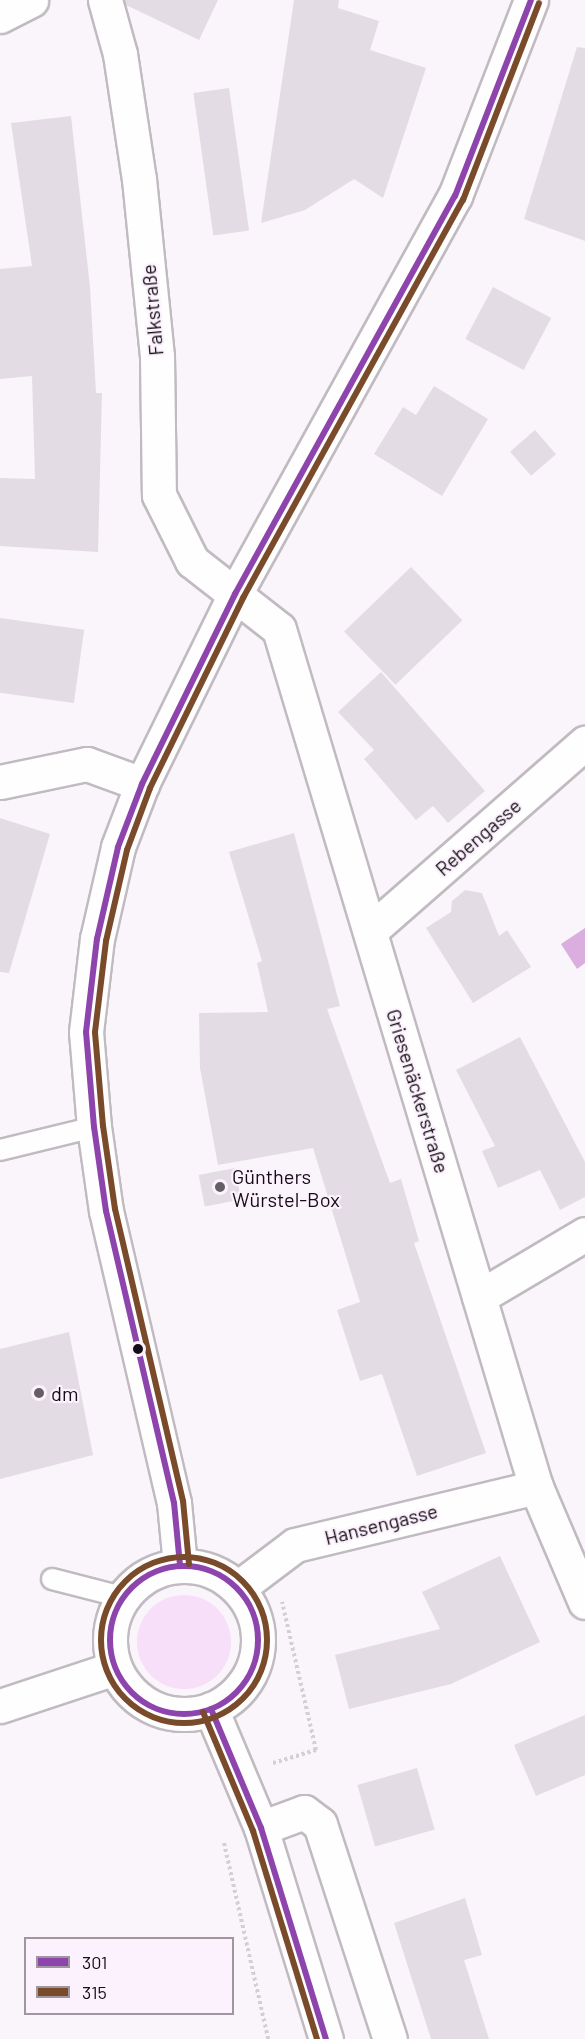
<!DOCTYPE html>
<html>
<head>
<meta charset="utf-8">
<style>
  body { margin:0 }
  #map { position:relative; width:585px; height:2039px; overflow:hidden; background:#faf5fa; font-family:Barlow,sans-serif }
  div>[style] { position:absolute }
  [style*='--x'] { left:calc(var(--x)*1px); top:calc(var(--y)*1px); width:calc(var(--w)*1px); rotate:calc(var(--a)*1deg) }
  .green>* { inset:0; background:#f7def9 }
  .round { border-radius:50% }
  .water>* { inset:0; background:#daafdf }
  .building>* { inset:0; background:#e3dce4; transform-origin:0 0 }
  .path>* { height:4px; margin-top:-2px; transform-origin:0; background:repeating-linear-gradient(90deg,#d2d0d2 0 3px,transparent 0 6px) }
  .roads { filter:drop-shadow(2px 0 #c1bbc1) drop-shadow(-2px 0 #c1bbc1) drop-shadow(0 2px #c1bbc1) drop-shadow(0 -2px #c1bbc1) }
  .service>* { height:20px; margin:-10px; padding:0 10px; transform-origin:10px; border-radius:10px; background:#fefefe }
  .minor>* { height:33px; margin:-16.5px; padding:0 16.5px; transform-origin:16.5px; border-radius:16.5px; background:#fefefe }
  .tertiary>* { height:33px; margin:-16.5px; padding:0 16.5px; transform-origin:16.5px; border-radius:16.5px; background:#fefefe }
  .primary>* { height:33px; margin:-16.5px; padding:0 16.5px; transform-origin:16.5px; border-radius:16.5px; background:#fefefe }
  .primary>.ring { margin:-16.5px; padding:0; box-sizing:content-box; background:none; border:33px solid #fefefe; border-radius:50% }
  .bus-1>* { height:6px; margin:-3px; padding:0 3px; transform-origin:3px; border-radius:3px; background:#8e44ad }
  .bus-1>.ring { margin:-3px; padding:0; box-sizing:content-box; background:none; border:6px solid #8e44ad; border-radius:50% }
  .bus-2>* { height:6px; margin:-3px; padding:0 3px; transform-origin:3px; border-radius:3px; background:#7a4b2a }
  .bus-2>.ring { margin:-3px; padding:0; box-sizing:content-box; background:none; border:6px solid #7a4b2a; border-radius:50% }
  .dots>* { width:16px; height:16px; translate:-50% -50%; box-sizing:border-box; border:3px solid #fcf2fd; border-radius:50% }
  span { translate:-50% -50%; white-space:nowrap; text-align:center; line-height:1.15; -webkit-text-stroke:4.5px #fcf2fd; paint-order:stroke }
  .street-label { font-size:20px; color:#140d15 }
  .poi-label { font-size:20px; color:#140d15 }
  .left { translate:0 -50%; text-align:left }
  .legend { position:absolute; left:24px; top:1937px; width:210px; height:78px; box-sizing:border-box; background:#fcf2fd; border:2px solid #9f96a0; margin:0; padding:8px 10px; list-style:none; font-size:18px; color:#140d15 }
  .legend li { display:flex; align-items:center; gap:12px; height:30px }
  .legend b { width:30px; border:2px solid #9f96a0 }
</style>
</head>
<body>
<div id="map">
  <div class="green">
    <i class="round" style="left:137px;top:1595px;width:94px;height:94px"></i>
  </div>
  <div class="water">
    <i style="clip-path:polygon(585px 928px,585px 963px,577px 969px,561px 944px)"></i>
  </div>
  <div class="building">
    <i style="clip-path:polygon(124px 0,218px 0,199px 40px,126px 5px)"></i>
    <i style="clip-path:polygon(294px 0,339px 0,338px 8px,379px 21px,370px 50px,426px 68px,383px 198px,354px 179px,305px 210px,261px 223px)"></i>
    <i style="clip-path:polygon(577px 47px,585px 48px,585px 241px,524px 219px)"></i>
    <i style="left:229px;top:88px;width:144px;height:36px;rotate:82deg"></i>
    <i style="clip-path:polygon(71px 116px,90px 287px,96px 393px,102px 393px,98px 552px,0 546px,0 478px,35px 479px,32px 376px,0 379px,0 269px,32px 266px,11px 123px)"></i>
    <i style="left:493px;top:287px;width:66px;height:59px;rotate:28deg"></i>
    <i style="clip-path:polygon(434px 386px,488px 419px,442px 496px,374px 454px,403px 407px,416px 415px)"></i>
    <i style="left:535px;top:430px;width:32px;height:33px;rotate:49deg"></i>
    <i style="left:411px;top:567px;width:74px;height:93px;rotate:46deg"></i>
    <i style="left:0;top:618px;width:85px;height:74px;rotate:8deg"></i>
    <i style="clip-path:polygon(381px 672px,485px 791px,448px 823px,433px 806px,416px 820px,364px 759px,374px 750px,338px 712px)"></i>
    <i style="clip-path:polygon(0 818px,50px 834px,9px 973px,0 972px)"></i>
    <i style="clip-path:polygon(294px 833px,340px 1006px,327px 1009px,390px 1183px,401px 1179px,419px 1241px,414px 1243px,486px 1453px,417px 1476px,382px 1374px,360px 1381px,337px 1310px,360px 1302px,313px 1148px,218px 1165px,200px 1068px,199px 1013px,268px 1012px,257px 963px,262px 961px,229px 852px)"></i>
    <i style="clip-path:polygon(465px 890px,482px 893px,499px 936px,507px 930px,531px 967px,473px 1003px,426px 928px,451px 912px,452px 901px)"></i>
    <i style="clip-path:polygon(520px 1037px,585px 1162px,585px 1197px,560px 1210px,540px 1170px,498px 1188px,482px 1151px,495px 1146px,456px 1070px)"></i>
    <i style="left:235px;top:1168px;width:32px;height:37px;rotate:79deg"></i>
    <i style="clip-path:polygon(69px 1332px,93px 1455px,0 1479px,0 1349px)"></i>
    <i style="clip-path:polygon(500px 1556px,540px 1642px,451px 1684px,349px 1709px,335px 1655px,440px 1629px,422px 1592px)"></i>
    <i style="clip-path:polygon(585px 1715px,585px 1775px,536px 1796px,514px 1745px)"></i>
    <i style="left:417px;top:1768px;width:64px;height:62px;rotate:74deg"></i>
    <i style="clip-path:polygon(465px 1898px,482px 1955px,464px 1960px,489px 2039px,431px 2039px,394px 1923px)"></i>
  </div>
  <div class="path">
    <i style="--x:273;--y:1763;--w:45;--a:-16.8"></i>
    <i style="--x:316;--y:1750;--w:152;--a:-102.9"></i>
    <i style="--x:224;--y:1843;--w:201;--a:77.3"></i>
  </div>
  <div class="roads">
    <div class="service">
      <i style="--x:0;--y:1150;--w:97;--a:-13.7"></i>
      <i style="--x:52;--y:1579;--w:72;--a:14.4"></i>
    </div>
    <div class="minor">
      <i style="--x:105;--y:0;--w:56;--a:74.5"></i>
      <i style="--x:120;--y:54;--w:126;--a:81.4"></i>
      <i style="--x:139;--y:179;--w:178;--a:84.2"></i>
      <i style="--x:157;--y:356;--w:139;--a:89.2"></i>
      <i style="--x:159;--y:495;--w:74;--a:63.4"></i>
      <i style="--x:192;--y:561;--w:110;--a:38"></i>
      <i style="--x:279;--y:629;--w:896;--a:73.33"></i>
      <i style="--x:536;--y:1487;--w:125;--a:66.9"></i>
      <i style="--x:0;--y:16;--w:35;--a:-27"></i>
      <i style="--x:0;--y:782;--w:89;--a:-11.7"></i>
      <i style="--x:87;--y:764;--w:59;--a:20"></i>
      <i style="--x:370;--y:931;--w:286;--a:-41.2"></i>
      <i style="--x:479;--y:1297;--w:123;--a:-30.7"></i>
      <i style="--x:238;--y:1588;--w:71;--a:-37"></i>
      <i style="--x:295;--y:1545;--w:248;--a:-13.5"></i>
      <i style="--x:261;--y:1828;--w:46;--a:-20.4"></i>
      <i style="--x:304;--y:1812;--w:20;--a:37"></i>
      <i style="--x:320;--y:1824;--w:226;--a:72"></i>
    </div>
    <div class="tertiary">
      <i style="--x:180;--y:1565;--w:62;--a:-95.5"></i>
      <i style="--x:174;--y:1503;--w:300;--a:-103.1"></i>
      <i style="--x:106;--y:1211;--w:85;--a:-98.1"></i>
      <i style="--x:94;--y:1127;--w:95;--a:-94.8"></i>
      <i style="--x:86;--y:1032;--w:94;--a:-83.3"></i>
      <i style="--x:97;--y:939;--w:94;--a:-77.1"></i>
      <i style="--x:118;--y:847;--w:67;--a:-69.1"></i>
      <i style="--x:142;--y:784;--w:212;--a:-63.9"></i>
      <i style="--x:235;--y:594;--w:455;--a:-61.1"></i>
      <i style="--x:455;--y:196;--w:210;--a:-68.8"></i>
    </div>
    <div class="primary">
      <i class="ring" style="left:110px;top:1566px;width:115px;height:115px"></i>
      <i style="--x:0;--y:1706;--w:121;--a:-18.3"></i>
      <i style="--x:211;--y:1709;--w:129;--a:67.2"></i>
      <i style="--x:261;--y:1828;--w:221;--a:72.9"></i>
    </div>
  </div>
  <div class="bus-1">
    <i style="--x:180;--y:1565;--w:62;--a:-95.5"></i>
    <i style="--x:174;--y:1503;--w:300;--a:-103.1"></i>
    <i style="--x:106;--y:1211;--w:85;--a:-98.1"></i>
    <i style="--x:94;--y:1127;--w:95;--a:-94.8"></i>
    <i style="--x:86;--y:1032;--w:94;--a:-83.3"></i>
    <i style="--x:97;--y:939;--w:94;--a:-77.1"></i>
    <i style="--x:118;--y:847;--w:67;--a:-69.1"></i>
    <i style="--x:142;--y:784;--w:212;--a:-63.9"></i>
    <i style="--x:235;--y:594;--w:455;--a:-61.1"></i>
    <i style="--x:455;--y:196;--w:210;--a:-68.8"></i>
    <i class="ring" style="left:110px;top:1566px;width:142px;height:142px"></i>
    <i style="--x:211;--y:1709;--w:129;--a:67.2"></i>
    <i style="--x:261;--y:1828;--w:221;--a:72.9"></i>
  </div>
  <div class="bus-2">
    <i class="ring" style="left:101px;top:1557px;width:160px;height:160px"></i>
    <i style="--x:189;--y:1564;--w:63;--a:-95.4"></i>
    <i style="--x:183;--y:1501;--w:300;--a:-103.1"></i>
    <i style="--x:115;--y:1209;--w:84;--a:-98.2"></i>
    <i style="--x:103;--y:1126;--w:94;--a:-94.9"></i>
    <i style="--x:95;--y:1032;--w:92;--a:-83.1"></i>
    <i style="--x:106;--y:941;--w:93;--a:-77"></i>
    <i style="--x:127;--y:850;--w:66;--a:-69.6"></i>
    <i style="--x:150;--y:788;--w:212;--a:-63.9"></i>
    <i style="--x:243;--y:598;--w:455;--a:-61.1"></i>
    <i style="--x:463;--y:200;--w:211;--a:-68.9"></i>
    <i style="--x:203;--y:1712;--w:129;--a:67.2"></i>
    <i style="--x:253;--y:1831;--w:218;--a:72.9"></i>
  </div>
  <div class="dots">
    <i style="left:220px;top:1187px;background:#645e65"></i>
    <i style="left:138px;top:1349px;background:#140d15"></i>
    <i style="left:39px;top:1393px;background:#645e65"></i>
  </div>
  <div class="street-label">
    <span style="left:152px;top:310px;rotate:-95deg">Falkstraße</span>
    <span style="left:478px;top:837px;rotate:-41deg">Rebengasse</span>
    <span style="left:418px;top:1091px;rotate:73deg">Griesenäckerstraße</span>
    <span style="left:381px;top:1524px;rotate:-14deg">Hansengasse</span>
  </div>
  <div class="poi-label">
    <span class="left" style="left:232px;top:1188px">Günthers<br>Würstel-Box</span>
    <span class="left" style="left:51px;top:1393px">dm</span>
  </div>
  <ul class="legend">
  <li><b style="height:8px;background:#8e44ad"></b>301</li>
  <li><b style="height:8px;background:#7a4b2a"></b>315</li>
  </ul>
</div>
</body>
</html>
